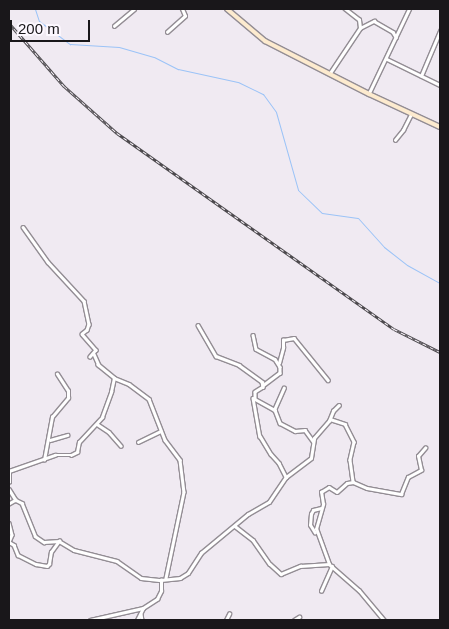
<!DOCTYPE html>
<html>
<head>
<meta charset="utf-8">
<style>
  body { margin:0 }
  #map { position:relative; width:449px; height:629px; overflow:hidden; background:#f0eaf2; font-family:Helvetica,sans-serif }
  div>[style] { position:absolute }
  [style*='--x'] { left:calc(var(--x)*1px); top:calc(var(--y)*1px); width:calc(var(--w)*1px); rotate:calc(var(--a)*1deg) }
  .stream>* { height:1px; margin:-0.5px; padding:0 0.5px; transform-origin:0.5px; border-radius:0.5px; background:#9bc3f7 }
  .roads { filter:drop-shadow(1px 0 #938d94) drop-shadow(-1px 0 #938d94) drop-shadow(0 1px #938d94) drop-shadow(0 -1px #938d94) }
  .street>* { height:2.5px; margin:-1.25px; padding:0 1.25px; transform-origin:1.25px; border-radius:1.25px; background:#fff }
  .secondary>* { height:4px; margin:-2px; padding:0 2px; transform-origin:2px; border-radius:2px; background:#fdebcf }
  .rail>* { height:3px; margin-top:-1.5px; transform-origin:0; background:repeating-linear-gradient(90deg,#fdf8ff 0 4px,#4d4a4e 0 8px); box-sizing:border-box; border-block:1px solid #4d4a4e }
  span { translate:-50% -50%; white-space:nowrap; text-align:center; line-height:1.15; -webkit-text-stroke:4px #fdf8ff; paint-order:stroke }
  .frame { position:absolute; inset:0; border:10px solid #19171a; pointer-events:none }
  .scale { position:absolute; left:10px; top:20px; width:80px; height:22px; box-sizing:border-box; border:2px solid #19171a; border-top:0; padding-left:6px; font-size:15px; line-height:18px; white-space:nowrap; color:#19171a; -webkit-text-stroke:4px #fdf8ff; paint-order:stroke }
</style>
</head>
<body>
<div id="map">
  <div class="stream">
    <i style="--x:35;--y:9;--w:13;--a:72"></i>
    <i style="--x:39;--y:21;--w:39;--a:37"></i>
    <i style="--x:70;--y:44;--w:49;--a:3.5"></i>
    <i style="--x:119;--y:47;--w:36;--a:16"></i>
    <i style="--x:154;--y:57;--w:27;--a:27"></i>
    <i style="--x:178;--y:69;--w:61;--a:12.2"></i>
    <i style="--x:238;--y:82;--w:28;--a:26"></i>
    <i style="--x:263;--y:94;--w:22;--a:54"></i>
    <i style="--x:276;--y:112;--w:81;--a:74.2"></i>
    <i style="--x:298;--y:190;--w:33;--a:44"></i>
    <i style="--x:322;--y:213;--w:36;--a:8"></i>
    <i style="--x:358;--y:218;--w:39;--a:48"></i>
    <i style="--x:384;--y:247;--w:29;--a:38"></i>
    <i style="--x:407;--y:265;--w:38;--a:29"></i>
  </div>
  <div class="roads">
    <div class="street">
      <i style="--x:114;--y:26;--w:26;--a:-40"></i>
      <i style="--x:360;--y:28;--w:16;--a:-27"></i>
      <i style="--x:374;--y:21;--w:22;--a:30"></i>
      <i style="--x:393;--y:32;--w:6;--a:59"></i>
      <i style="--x:167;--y:32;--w:24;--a:-42"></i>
      <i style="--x:185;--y:16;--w:8;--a:-113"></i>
      <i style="--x:387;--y:59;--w:59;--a:26.1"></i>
      <i style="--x:330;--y:73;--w:54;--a:-56.3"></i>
      <i style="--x:360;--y:28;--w:8;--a:-97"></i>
      <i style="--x:359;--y:20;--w:18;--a:-142"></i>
      <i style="--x:421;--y:76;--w:49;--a:-67.1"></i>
      <i style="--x:369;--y:93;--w:93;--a:-64.5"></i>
      <i style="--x:395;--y:140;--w:13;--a:-51"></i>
      <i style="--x:403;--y:130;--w:18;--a:-63"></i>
      <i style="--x:23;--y:227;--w:43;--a:54.5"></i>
      <i style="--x:48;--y:262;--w:53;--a:47.3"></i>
      <i style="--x:84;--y:301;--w:24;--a:78"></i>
      <i style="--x:89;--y:324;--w:6;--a:108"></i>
      <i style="--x:87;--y:330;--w:6;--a:141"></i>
      <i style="--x:82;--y:334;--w:21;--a:49"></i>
      <i style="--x:96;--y:350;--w:9;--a:131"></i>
      <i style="--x:198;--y:325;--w:36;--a:60"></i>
      <i style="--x:216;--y:356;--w:25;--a:21"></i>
      <i style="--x:239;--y:365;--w:29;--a:36"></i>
      <i style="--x:262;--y:382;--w:5;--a:79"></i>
      <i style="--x:263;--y:387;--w:9;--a:148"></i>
      <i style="--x:255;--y:392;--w:7;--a:90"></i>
      <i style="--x:255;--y:399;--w:23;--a:29"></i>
      <i style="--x:275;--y:410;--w:14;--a:69"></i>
      <i style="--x:280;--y:423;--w:17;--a:28"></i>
      <i style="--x:295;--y:431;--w:10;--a:-6"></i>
      <i style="--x:305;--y:430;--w:14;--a:54"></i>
      <i style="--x:253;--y:335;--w:14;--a:78"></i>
      <i style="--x:256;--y:349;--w:21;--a:28"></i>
      <i style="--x:275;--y:359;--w:9;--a:58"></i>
      <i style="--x:280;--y:367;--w:6;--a:90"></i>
      <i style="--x:280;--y:373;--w:21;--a:143"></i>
      <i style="--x:94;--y:354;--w:12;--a:66"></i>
      <i style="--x:279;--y:363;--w:16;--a:-75"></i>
      <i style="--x:283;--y:348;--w:8;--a:-90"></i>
      <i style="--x:283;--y:340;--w:11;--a:-10"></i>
      <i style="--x:294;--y:338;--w:54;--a:51"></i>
      <i style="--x:114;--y:378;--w:16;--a:22"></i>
      <i style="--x:129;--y:384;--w:25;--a:37"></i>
      <i style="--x:149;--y:399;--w:44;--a:68.7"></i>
      <i style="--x:165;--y:440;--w:25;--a:53"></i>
      <i style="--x:180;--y:460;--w:32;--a:83"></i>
      <i style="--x:184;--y:492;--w:88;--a:101.8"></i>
      <i style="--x:253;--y:398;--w:39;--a:80"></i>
      <i style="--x:260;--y:436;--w:21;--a:59"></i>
      <i style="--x:271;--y:454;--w:12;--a:48"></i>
      <i style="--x:279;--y:463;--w:16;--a:63"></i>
      <i style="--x:274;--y:410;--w:24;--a:-66"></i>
      <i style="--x:330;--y:419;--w:16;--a:18"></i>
      <i style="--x:345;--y:424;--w:20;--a:63"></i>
      <i style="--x:354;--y:442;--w:18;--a:103"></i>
      <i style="--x:350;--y:460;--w:22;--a:82"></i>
      <i style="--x:97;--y:424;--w:14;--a:34"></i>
      <i style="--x:109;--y:432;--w:18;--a:49"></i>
      <i style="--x:50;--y:440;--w:18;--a:-16"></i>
      <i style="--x:138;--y:442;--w:25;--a:-26"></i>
      <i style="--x:44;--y:460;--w:44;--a:-79.5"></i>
      <i style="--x:52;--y:417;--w:25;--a:-50"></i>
      <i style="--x:68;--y:398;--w:7;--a:-90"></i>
      <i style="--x:68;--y:391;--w:20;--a:-123"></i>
      <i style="--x:9;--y:471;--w:49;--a:-19.2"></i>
      <i style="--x:55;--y:455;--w:16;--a:0"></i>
      <i style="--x:71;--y:455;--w:7;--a:-27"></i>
      <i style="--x:77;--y:452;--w:10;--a:-79"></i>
      <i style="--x:79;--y:442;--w:34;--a:-47"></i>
      <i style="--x:102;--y:417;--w:27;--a:-70"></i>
      <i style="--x:111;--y:392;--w:14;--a:-78"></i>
      <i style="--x:114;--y:378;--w:21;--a:-141"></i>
      <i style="--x:9;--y:482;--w:11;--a:-90"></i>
      <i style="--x:9;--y:489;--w:13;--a:58"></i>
      <i style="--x:16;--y:500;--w:8;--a:150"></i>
      <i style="--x:16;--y:500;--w:7;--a:27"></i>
      <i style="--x:22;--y:503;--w:35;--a:68"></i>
      <i style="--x:35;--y:536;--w:11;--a:34"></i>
      <i style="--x:44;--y:542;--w:15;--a:-4"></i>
      <i style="--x:59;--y:541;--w:17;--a:31"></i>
      <i style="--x:74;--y:550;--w:44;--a:14.3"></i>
      <i style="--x:117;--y:561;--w:29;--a:35"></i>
      <i style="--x:141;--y:578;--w:20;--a:6"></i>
      <i style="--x:9;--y:523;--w:12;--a:76"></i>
      <i style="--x:12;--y:535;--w:8;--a:113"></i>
      <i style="--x:9;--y:542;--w:6;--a:31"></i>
      <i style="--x:14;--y:545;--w:11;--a:68"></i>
      <i style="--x:18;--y:555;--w:20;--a:27"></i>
      <i style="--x:36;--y:564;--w:11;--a:10"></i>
      <i style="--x:47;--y:566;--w:3;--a:-45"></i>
      <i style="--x:49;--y:564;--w:12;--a:-81"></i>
      <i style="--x:51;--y:552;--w:14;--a:-54"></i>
      <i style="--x:235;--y:526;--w:23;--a:38"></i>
      <i style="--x:253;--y:540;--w:29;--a:55"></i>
      <i style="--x:270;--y:564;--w:15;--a:42"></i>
      <i style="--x:281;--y:574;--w:21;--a:-23"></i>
      <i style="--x:300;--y:566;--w:29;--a:-4"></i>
      <i style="--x:329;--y:564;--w:40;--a:41"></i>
      <i style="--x:359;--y:590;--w:39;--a:50"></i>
      <i style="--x:315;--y:533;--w:9;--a:-122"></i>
      <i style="--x:310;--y:525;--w:11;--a:-85"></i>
      <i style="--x:311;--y:514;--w:4;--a:-63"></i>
      <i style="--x:313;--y:510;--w:8;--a:-14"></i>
      <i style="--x:329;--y:564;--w:37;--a:-110"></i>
      <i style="--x:316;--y:529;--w:26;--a:-74"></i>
      <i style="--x:323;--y:504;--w:12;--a:-99"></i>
      <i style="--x:321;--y:492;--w:9;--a:-32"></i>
      <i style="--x:329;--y:487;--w:9;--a:32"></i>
      <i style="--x:337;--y:492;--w:13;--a:-42"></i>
      <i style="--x:347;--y:483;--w:6;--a:-9"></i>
      <i style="--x:353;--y:482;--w:15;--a:23"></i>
      <i style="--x:367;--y:488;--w:35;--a:10"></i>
      <i style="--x:401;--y:494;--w:18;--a:-68"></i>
      <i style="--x:408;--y:477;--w:15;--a:-28"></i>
      <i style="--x:421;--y:470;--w:14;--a:-102"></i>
      <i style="--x:418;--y:456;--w:11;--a:-49"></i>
      <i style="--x:321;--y:591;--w:27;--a:-66"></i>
      <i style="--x:141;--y:614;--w:6;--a:81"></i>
      <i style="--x:90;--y:620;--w:54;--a:-12.8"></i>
      <i style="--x:143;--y:608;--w:17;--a:-33"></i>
      <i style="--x:157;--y:599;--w:9;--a:-63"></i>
      <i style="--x:161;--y:591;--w:11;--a:-90"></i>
      <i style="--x:161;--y:580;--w:19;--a:-6"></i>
      <i style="--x:180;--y:578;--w:9;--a:-32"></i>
      <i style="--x:188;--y:573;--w:24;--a:-57"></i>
      <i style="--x:201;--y:553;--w:61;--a:-39.7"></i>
      <i style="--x:248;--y:514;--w:24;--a:-30"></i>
      <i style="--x:269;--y:502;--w:30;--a:-56"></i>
      <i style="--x:286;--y:477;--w:31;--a:-37"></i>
      <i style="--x:311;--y:458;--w:20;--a:-81"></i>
      <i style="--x:314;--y:438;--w:23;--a:-49"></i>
      <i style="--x:329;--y:421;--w:11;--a:-68"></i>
      <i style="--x:333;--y:411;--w:8;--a:-45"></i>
      <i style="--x:137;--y:620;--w:13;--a:-63"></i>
      <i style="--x:226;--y:620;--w:7;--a:-63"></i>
      <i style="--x:294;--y:620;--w:6;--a:-31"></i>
    </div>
    <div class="secondary">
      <i style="--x:227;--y:9;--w:50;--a:40.1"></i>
      <i style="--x:265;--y:41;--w:117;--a:27"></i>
      <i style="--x:369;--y:94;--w:78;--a:24.9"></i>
    </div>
  </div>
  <div class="rail">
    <i style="--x:9;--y:23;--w:84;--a:48.9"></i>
    <i style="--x:64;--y:86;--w:71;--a:41.6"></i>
    <i style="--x:117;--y:133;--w:339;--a:35.3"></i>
    <i style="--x:394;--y:329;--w:51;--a:26.6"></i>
  </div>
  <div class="frame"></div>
  <div class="scale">200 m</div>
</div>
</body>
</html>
